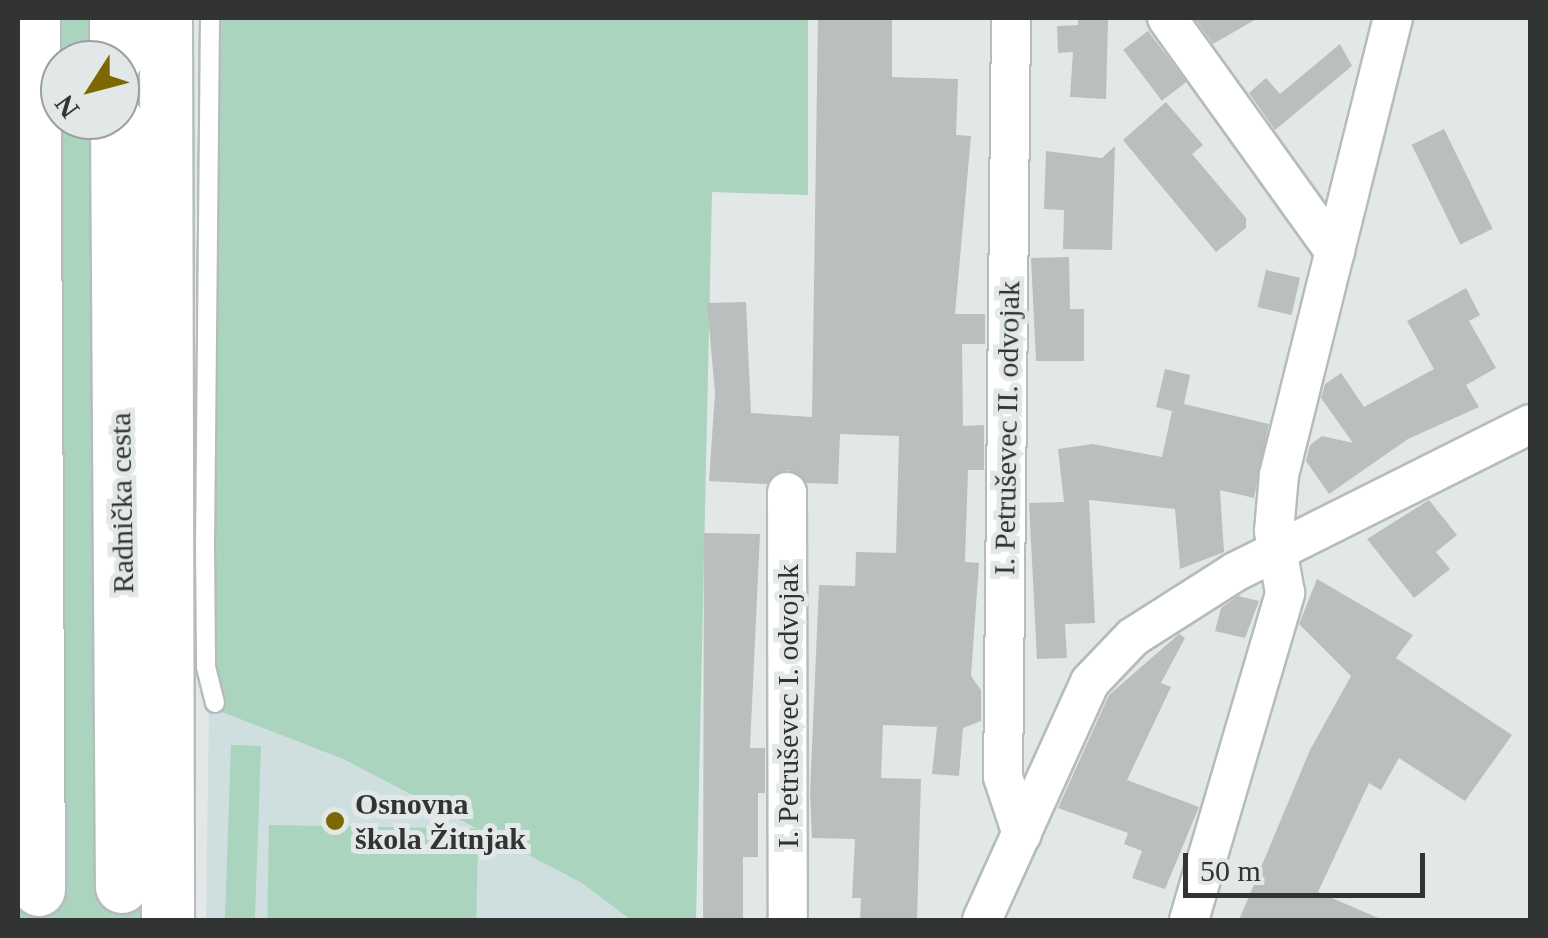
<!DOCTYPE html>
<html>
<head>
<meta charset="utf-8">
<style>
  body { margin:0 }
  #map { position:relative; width:1548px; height:938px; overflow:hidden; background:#e2e7e8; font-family:Georgia,serif }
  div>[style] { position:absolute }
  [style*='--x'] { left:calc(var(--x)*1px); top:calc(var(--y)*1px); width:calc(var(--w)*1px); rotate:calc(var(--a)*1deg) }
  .built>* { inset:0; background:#cfdedf }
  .green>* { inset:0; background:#aad4be; transform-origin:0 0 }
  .building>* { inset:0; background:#babfbe; transform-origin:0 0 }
  .roads { filter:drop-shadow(2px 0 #b6bbbb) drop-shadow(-2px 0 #b6bbbb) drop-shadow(0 2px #b6bbbb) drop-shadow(0 -2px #b6bbbb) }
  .service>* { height:18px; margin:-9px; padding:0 9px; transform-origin:9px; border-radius:9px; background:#fff }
  .minor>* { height:38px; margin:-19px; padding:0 19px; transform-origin:19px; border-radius:19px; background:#fff }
  .secondary>* { height:52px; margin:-26px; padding:0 26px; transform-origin:26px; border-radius:26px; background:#fff }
  .dots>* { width:28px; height:28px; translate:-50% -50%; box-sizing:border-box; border:5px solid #e2e7e8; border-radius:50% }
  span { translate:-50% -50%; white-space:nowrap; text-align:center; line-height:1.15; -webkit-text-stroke:10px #e2e7e8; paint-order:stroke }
  .street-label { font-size:30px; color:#323434 }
  .poi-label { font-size:30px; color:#323434; font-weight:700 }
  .left { translate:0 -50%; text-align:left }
  .frame { position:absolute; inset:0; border:20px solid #323434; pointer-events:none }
  .north { position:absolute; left:40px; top:40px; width:100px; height:100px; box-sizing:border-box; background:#e2e7e8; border:2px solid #9c9fa0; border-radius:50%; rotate:234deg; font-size:28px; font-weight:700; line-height:40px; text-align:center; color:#323434 }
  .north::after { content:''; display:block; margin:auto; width:35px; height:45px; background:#7c6800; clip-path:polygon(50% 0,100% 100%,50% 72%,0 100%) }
  .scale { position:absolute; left:1183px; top:853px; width:242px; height:45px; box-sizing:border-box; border:5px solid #323434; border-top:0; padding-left:12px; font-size:30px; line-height:35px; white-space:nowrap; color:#323434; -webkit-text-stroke:8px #e2e7e8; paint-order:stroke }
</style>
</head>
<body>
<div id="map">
  <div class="built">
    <i style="clip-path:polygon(209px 707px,343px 759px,582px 883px,631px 920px,206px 920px)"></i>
  </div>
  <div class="green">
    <i style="clip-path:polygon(52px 18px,96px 18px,96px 60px,60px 60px,60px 120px,96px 120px,147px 920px,18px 920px)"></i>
    <i style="clip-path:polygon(217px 18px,808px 18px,808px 195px,712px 192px,696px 920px,631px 920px,582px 883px,343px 759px,209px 707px)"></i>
    <i style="left:231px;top:745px;width:30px;height:175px;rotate:2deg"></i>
    <i style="left:269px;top:825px;width:209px;height:95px;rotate:1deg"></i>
  </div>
  <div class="building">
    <i style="clip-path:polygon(818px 18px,892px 18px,892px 77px,958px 79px,956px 135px,971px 136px,955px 314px,985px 314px,985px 344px,962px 344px,963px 426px,984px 425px,984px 470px,968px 470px,965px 562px,979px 563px,971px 676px,981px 690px,981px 721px,963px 728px,959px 776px,932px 774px,937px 727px,883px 725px,881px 778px,921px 779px,917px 920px,860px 920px,861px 898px,852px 898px,855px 839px,812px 838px,810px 793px,819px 585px,855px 586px,856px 552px,896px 553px,899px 436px,840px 434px,838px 484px,807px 483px,788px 470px,766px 484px,709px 481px,715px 393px,707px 303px,746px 302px,751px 413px,812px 417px)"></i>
    <i style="clip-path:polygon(1078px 18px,1108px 18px,1106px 99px,1070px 97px,1073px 52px,1058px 53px,1057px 26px,1078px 25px)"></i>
    <i style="clip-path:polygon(1194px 18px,1258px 18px,1213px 44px)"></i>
    <i style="left:1148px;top:31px;width:64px;height:31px;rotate:53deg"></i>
    <i style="clip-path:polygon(1340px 44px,1352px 66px,1275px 130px,1249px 93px,1266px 78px,1280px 94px)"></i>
    <i style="clip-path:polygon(1166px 102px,1203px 145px,1192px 154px,1246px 218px,1246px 228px,1216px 252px,1123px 140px)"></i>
    <i style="left:1444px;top:129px;width:111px;height:36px;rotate:64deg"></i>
    <i style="clip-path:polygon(1115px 146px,1112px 250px,1063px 249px,1064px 210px,1044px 209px,1046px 151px,1102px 158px)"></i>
    <i style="clip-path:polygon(1069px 257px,1070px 309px,1084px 309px,1084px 361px,1036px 361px,1031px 258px)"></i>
    <i style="left:1266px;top:270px;width:35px;height:38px;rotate:13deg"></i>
    <i style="clip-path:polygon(1466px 288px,1480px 315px,1469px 321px,1496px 368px,1466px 385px,1479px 407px,1408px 439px,1329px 494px,1306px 461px,1310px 445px,1322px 436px,1353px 443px,1321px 398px,1325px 384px,1341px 373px,1364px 407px,1434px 369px,1407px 321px)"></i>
    <i style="clip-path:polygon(1165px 369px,1190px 375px,1184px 404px,1269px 424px,1254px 498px,1220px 490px,1224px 552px,1180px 569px,1175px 509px,1089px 500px,1095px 623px,1065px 624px,1067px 658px,1037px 659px,1029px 503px,1064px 502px,1058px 449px,1093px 444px,1162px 457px,1172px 411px,1156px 407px)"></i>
    <i style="clip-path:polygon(1429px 500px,1457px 535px,1436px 552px,1450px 569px,1414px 598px,1367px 539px)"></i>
    <i style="clip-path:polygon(704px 533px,760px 534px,750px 748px,765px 748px,765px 793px,758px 793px,758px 857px,743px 857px,743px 920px,703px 920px)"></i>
    <i style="clip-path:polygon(1317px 579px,1413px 635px,1396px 658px,1512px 735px,1465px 801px,1399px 758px,1381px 790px,1369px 783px,1318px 892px,1383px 920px,1239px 920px,1310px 750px,1351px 676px,1299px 624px)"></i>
    <i style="clip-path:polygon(1238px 596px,1259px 601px,1245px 638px,1215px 631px,1221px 608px)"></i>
    <i style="clip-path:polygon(1179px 634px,1185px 638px,1161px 683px,1171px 687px,1127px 780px,1199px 807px,1165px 889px,1132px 878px,1142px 851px,1124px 844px,1128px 833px,1058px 808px,1109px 695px)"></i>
  </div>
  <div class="roads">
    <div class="service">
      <i style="--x:210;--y:18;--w:526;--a:90.54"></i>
      <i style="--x:205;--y:544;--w:123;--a:89.5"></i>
      <i style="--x:206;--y:667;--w:37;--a:76"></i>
    </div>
    <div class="minor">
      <i style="--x:1011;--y:18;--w:759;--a:90.6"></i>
      <i style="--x:1003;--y:777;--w:60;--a:71.6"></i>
      <i style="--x:1167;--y:18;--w:288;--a:54.3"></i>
      <i style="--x:787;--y:492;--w:428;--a:89.9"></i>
      <i style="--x:982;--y:920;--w:261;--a:-65.6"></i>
      <i style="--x:1090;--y:682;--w:62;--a:-46.3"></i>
      <i style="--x:1133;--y:637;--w:121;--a:-32.5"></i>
      <i style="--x:1235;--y:572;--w:330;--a:-26.6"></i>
      <i style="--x:1189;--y:920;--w:341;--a:-73.6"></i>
      <i style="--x:1285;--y:593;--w:63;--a:-100.1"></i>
      <i style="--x:1274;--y:531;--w:56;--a:-84.9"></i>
      <i style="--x:1279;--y:475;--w:471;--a:-76"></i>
    </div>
    <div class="secondary">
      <i style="--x:34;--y:18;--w:872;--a:89.67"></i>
      <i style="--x:116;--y:18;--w:42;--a:90"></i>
      <i style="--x:166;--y:18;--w:902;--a:89.87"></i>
      <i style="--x:117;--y:120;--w:767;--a:89.63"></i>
    </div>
  </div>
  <div class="dots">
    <i style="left:335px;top:821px;background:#7c6800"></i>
  </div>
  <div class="street-label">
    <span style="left:1007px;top:428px;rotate:-89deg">I. Petruševec II. odvojak</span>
    <span style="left:122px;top:503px;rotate:-91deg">Radnička cesta</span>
    <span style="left:788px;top:706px;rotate:-90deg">I. Petruševec I. odvojak</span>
  </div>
  <div class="poi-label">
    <span class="left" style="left:355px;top:821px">Osnovna<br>škola Žitnjak</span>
  </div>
  <div class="frame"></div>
  <div class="north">N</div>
  <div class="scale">50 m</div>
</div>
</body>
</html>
